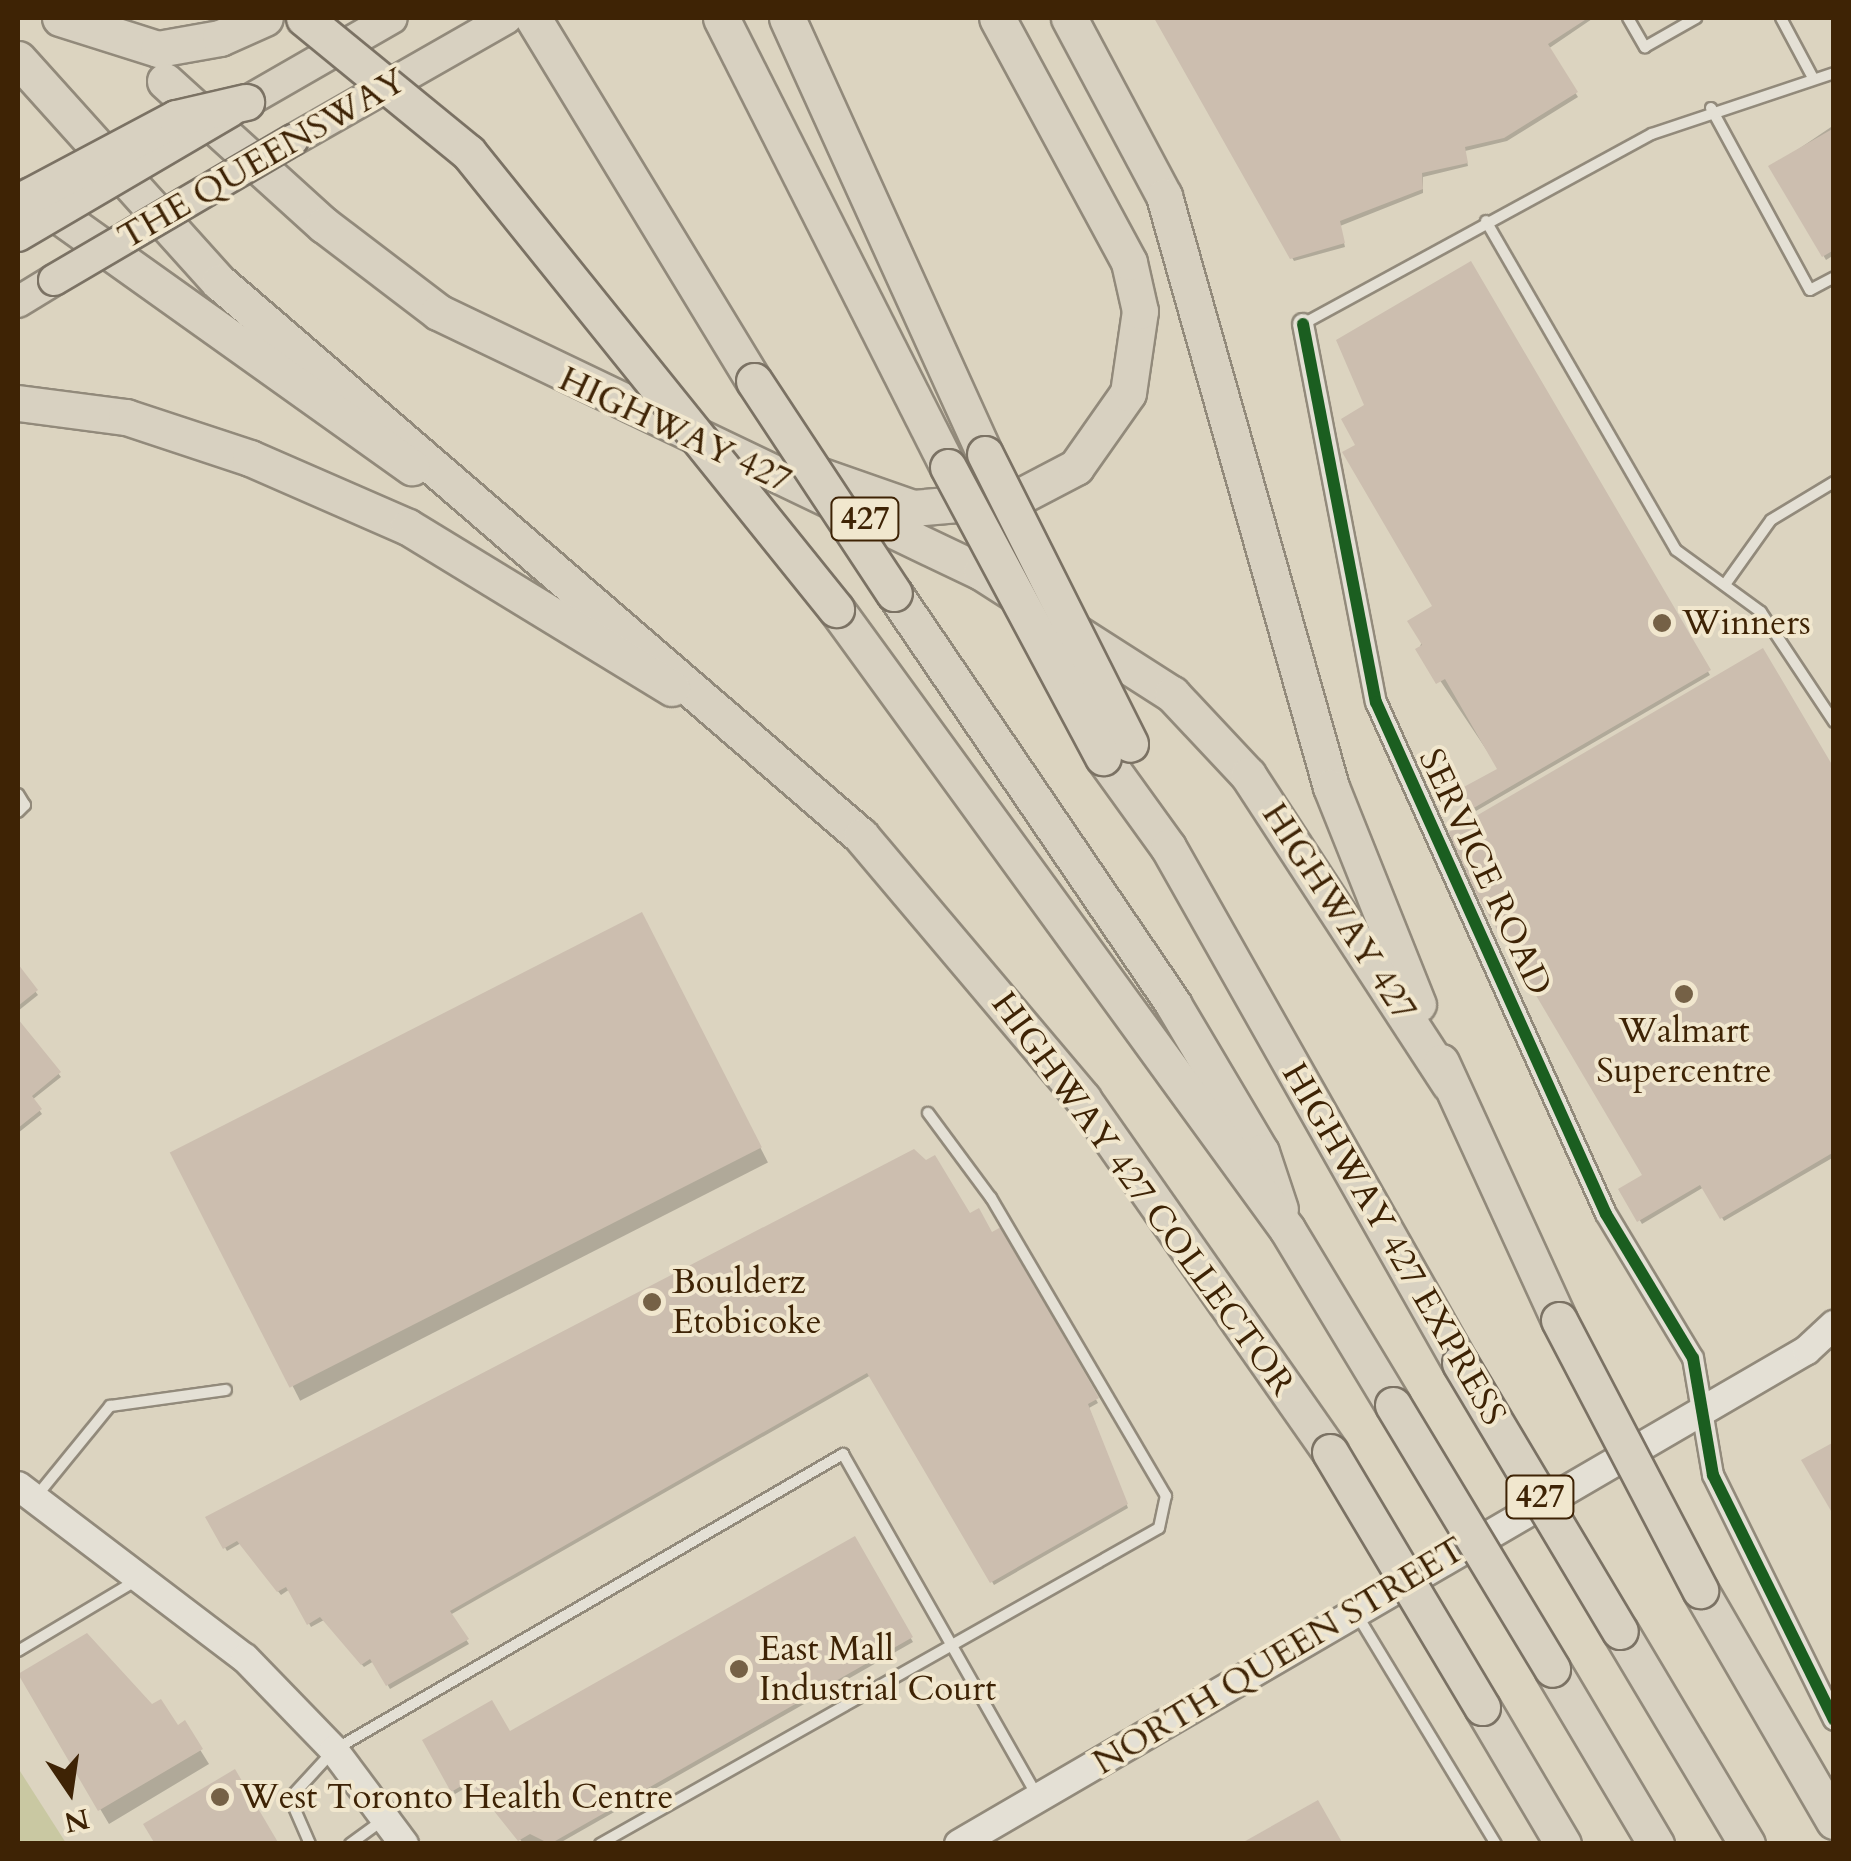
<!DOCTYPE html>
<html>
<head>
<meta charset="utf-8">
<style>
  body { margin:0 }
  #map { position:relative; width:1851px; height:1861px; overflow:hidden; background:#dcd4c0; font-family:Cardo,serif }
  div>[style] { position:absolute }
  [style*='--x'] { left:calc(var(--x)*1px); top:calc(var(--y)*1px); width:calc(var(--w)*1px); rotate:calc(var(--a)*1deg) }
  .green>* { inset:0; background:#c9c8a2 }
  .shadow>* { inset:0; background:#0003; transform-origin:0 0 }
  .building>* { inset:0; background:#ccbeaf; transform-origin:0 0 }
  .roads { filter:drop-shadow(2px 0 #928a7b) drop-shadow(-2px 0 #928a7b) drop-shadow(0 2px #928a7b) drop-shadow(0 -2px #928a7b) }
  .service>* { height:10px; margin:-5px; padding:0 5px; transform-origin:5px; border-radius:5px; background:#e4e0d5 }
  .minor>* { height:20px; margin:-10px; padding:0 10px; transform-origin:10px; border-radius:10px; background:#e4e0d5 }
  .secondary>* { height:28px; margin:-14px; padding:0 14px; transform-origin:14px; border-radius:14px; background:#e4e0d5 }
  .primary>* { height:30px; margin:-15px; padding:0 15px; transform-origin:15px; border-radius:15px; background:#d8d1c1 }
  .motorway>* { height:35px; margin:-17.5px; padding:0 17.5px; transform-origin:17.5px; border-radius:17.5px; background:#d8d1c1 }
  .bridges { filter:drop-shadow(2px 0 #7b7264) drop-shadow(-2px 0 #7b7264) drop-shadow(0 2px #7b7264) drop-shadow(0 -2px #7b7264) }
  .primary-bridge>* { height:30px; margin:-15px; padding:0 15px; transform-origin:15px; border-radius:15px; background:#d8d1c1 }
  .motorway-bridge>* { height:35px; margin:-17.5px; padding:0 17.5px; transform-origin:17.5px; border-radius:17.5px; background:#d8d1c1 }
  .cycleway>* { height:12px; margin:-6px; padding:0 6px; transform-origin:6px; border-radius:6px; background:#1b5e20 }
  .dots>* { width:28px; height:28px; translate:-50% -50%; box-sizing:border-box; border:5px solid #f1e7ce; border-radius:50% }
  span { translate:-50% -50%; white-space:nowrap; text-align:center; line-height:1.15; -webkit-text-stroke:8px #f1e7ce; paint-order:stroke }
  .shield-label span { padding:2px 8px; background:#f1e7ce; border:2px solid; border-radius:8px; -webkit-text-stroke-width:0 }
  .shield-label { font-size:32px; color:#3e2305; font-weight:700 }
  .street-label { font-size:35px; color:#3e2305 }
  .poi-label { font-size:35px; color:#3e2305 }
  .left { translate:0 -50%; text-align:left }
  .frame { position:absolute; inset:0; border:20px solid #3e2305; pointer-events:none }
  .north { position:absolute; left:20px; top:1741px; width:100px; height:100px; -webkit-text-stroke:8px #f1e7ce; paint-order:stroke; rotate:167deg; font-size:28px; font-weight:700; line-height:40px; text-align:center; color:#3e2305 }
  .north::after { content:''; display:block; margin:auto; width:35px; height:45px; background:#3e2305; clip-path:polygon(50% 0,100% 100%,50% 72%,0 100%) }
</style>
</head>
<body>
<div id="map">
  <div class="green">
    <i style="clip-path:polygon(18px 1768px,66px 1843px,18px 1843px)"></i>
  </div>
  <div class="shadow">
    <i style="clip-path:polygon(1157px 18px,1591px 18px,1592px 19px,1548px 49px,1578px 97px,1507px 141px,1465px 151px,1468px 166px,1423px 177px,1423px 193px,1340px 226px,1345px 247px,1294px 261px)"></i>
    <i style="clip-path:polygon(1834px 125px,1834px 255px,1826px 260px,1772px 167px)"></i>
    <i style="clip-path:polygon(1470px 265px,1710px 675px,1476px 811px,1464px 790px,1500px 770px,1419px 649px,1436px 607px,1359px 446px,1367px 406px)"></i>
    <i style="clip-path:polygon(1834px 772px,1834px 1157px,1724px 1221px,1704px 1187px,1642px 1224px,1622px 1190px,1646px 1176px)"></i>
    <i style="left:649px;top:929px;width:262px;height:525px;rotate:63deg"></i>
    <i style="clip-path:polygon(18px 968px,38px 995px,18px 1011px)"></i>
    <i style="clip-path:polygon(18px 1023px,61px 1077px,32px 1100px,42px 1114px,18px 1133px)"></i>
    <i style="clip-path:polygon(969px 1217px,991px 1235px,1000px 1230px,1098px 1403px,1089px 1408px,1128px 1508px,994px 1585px,871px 1375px,450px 1615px,469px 1644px,390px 1689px,374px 1661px,364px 1667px,324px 1620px,311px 1627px,290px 1589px,281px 1595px,241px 1543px,227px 1551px,209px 1518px)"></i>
    <i style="clip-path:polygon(854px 1539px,913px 1642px,558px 1844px,523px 1843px,474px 1783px,455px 1794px,425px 1741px,509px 1734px)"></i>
    <i style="clip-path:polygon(21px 1675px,151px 1707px,177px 1729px,184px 1724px,209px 1764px,109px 1824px)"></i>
  </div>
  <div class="building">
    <i style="clip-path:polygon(1154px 18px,1588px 18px,1548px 44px,1578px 92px,1504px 138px,1465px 147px,1468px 163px,1422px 173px,1423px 189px,1340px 221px,1345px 243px,1290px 259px)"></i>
    <i style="clip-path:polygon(1834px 128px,1834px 250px,1822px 257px,1768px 166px)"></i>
    <i style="clip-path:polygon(1471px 261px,1711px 670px,1472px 809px,1460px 789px,1497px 769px,1445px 679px,1436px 684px,1415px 649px,1422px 645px,1407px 621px,1432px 606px,1342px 452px,1355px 445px,1341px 419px,1364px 405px,1336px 340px)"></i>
    <i style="clip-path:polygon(1763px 648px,1834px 768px,1834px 1152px,1720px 1219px,1700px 1185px,1637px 1222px,1618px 1189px,1642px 1175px,1442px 836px)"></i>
    <i style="left:642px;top:912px;width:264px;height:530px;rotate:63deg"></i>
    <i style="clip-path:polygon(18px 964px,38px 990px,18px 1006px)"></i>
    <i style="clip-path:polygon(18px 1019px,61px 1072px,32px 1096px,42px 1109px,18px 1128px)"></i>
    <i style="clip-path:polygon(914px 1149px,926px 1160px,935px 1155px,970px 1213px,979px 1208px,992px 1232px,1001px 1227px,1099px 1398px,1088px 1404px,1128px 1504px,990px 1583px,867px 1373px,450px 1611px,469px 1639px,386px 1686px,370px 1659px,361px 1665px,320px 1617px,307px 1625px,286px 1587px,277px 1592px,237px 1541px,223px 1549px,205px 1517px)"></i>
    <i style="clip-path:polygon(1834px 1442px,1834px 1516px,1801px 1460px)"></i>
    <i style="clip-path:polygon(855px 1536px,913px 1637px,550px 1844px,530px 1834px,518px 1841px,470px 1781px,451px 1792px,422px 1740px,492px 1700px,510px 1731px)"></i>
    <i style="clip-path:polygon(87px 1633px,152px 1704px,161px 1699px,178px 1725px,185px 1720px,203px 1749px,98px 1811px,18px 1674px)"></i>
    <i style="clip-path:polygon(235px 1769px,279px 1844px,155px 1844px,143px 1824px)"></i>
    <i style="clip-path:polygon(1318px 1800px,1343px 1844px,1240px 1844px)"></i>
  </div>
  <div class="roads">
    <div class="service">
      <i style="--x:1628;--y:18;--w:34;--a:60"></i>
      <i style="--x:1645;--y:47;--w:59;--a:-29.6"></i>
      <i style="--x:1781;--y:18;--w:68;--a:61.9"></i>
      <i style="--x:1711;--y:108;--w:207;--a:61.5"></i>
      <i style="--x:1810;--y:290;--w:27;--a:-28"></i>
      <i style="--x:1486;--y:221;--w:380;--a:60"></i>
      <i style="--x:1676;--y:550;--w:105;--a:36.1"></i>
      <i style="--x:1761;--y:612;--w:132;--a:56.4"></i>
      <i style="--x:1303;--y:324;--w:397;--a:-28.6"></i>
      <i style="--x:1652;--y:134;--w:192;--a:-18.5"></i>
      <i style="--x:1726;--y:583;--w:77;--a:-54.5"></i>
      <i style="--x:1771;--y:520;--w:74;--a:-31.1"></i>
      <i style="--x:18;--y:794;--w:13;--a:58"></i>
      <i style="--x:25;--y:805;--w:10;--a:135"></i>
      <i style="--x:35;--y:1498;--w:119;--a:-50.8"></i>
      <i style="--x:110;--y:1406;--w:117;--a:-7.9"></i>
      <i style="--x:1356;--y:1613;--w:270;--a:58.8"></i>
      <i style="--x:18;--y:1651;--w:139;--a:-30.8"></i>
      <i style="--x:310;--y:1844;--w:50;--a:-113.5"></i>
      <i style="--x:290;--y:1798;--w:65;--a:-47.5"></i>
      <i style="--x:334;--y:1750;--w:589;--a:-30.18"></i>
      <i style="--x:843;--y:1454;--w:395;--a:60.4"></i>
      <i style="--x:350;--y:1844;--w:39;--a:-36"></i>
      <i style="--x:600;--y:1844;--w:642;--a:-29.48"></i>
      <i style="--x:1159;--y:1528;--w:33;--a:-78"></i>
      <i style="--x:1166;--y:1496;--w:346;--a:-120.4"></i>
      <i style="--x:991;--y:1198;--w:106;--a:-126.5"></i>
    </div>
    <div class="minor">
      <i style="--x:1303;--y:324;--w:385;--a:79.1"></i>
      <i style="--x:1376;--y:702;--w:561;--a:65.81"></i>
      <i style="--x:1606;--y:1214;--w:168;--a:58.9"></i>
      <i style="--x:1693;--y:1358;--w:119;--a:80.3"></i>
      <i style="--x:1713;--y:1475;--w:273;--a:63.7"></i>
    </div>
    <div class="secondary">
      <i style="--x:18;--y:1486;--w:285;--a:37.2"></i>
      <i style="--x:245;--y:1658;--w:128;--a:45.9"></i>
      <i style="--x:334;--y:1750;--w:117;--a:53.3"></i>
      <i style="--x:959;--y:1844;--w:981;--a:-30.22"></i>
      <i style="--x:1807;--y:1350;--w:37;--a:-43"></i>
    </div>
    <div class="primary">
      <i style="--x:246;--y:102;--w:168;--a:-29.9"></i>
      <i style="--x:293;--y:140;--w:246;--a:-29.7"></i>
      <i style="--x:18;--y:302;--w:42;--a:-31.4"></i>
    </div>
    <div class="motorway">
      <i style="--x:60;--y:18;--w:103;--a:17.6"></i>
      <i style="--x:158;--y:49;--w:63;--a:-10.1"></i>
      <i style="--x:220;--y:38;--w:49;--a:-24"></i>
      <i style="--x:533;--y:18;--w:425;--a:58.7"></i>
      <i style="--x:721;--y:18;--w:503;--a:63.18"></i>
      <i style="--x:787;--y:18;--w:479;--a:65.6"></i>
      <i style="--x:1069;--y:18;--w:202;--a:61.9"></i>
      <i style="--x:1164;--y:196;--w:614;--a:74.22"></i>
      <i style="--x:1331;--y:787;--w:234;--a:68.2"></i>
      <i style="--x:18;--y:59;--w:300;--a:48"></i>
      <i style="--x:219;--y:282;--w:848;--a:40.79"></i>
      <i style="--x:861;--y:836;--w:344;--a:49.8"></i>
      <i style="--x:1083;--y:1099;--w:431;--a:55"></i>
      <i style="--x:165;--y:81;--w:215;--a:42.2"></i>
      <i style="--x:324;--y:225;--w:143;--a:37.3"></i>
      <i style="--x:438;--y:312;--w:602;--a:25.59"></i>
      <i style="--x:981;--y:572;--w:227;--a:32.6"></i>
      <i style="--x:1172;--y:694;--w:111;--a:46.8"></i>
      <i style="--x:1248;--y:775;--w:368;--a:56.9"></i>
      <i style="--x:30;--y:195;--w:469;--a:35.5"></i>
      <i style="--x:18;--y:403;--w:109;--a:7.4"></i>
      <i style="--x:126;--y:417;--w:131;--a:18.3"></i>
      <i style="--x:250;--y:458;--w:172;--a:23.6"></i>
      <i style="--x:408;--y:527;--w:309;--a:31.4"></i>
      <i style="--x:810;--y:472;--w:109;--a:19.3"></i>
      <i style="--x:913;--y:508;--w:102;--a:-5"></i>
      <i style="--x:1015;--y:499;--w:69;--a:-27.7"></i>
      <i style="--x:1076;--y:467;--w:90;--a:-54.9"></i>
      <i style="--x:1128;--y:393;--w:83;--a:-81.7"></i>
      <i style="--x:1140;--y:311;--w:50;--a:-102.7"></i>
      <i style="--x:1129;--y:262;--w:277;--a:-118.4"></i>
      <i style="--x:894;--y:593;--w:497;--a:55.8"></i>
      <i style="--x:1173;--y:1004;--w:172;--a:59.3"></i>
      <i style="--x:1261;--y:1152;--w:60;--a:71.6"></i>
      <i style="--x:836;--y:609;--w:767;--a:53.97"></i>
      <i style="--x:1287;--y:1229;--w:205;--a:58.9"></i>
      <i style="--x:1103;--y:757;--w:111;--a:54.2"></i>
      <i style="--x:1168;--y:847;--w:593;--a:60.49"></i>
      <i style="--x:1441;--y:1062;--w:284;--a:65.4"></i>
      <i style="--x:1700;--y:1590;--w:267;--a:59.9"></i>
      <i style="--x:1620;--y:1631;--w:248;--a:59.2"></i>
      <i style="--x:1552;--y:1669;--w:204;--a:59.3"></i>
      <i style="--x:1482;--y:1707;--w:159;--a:59.4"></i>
    </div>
  </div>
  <div class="bridges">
    <div class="primary-bridge">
      <i style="--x:18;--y:236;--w:247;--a:-30.4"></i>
      <i style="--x:54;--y:280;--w:277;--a:-30.4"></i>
    </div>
    <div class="motorway-bridge">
      <i style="--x:304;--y:18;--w:212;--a:39.3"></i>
      <i style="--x:468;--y:152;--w:587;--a:51.16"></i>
      <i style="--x:18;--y:202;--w:179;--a:-28"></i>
      <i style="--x:176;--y:118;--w:72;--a:-12.9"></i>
      <i style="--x:754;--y:381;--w:254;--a:56.6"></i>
      <i style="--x:985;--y:454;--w:324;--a:63.4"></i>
      <i style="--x:948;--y:467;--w:329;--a:61.9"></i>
      <i style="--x:1559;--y:1320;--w:305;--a:62.4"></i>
      <i style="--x:1460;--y:1363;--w:312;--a:59.2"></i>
      <i style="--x:1393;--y:1405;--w:308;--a:58.9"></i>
      <i style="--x:1330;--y:1452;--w:297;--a:59.2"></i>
    </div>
  </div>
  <div class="cycleway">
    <i style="--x:1303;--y:324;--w:385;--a:79.1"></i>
    <i style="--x:1376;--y:702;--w:561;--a:65.81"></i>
    <i style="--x:1606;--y:1214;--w:168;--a:58.9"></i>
    <i style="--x:1693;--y:1358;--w:119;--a:80.3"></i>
    <i style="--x:1713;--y:1475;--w:273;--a:63.7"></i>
  </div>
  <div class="dots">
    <i style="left:1662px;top:623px;background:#756146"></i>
    <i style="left:1684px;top:994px;background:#756146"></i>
    <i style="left:652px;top:1302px;background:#756146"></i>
    <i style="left:739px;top:1669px;background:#756146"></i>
    <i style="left:220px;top:1797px;background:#756146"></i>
  </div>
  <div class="shield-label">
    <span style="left:865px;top:519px">427</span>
    <span style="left:1540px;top:1497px">427</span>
  </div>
  <div class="street-label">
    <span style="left:262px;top:159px;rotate:-30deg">THE QUEENSWAY</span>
    <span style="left:675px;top:430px;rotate:25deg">HIGHWAY 427</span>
    <span style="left:1485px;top:872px;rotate:65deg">SERVICE ROAD</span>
    <span style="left:1339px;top:912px;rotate:57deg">HIGHWAY 427</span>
    <span style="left:1143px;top:1194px;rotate:54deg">HIGHWAY 427 COLLECTOR</span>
    <span style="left:1394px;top:1244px;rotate:60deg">HIGHWAY 427 EXPRESS</span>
    <span style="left:1279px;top:1656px;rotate:-31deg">NORTH QUEEN STREET</span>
  </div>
  <div class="poi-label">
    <span class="left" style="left:1682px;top:623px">Winners</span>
    <span style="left:1684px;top:1051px">Walmart<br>Supercentre</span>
    <span class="left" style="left:672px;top:1302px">Boulderz<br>Etobicoke</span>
    <span class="left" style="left:759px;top:1669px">East Mall<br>Industrial Court</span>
    <span class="left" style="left:240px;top:1797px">West Toronto Health Centre</span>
  </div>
  <div class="frame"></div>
  <div class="north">N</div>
</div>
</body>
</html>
